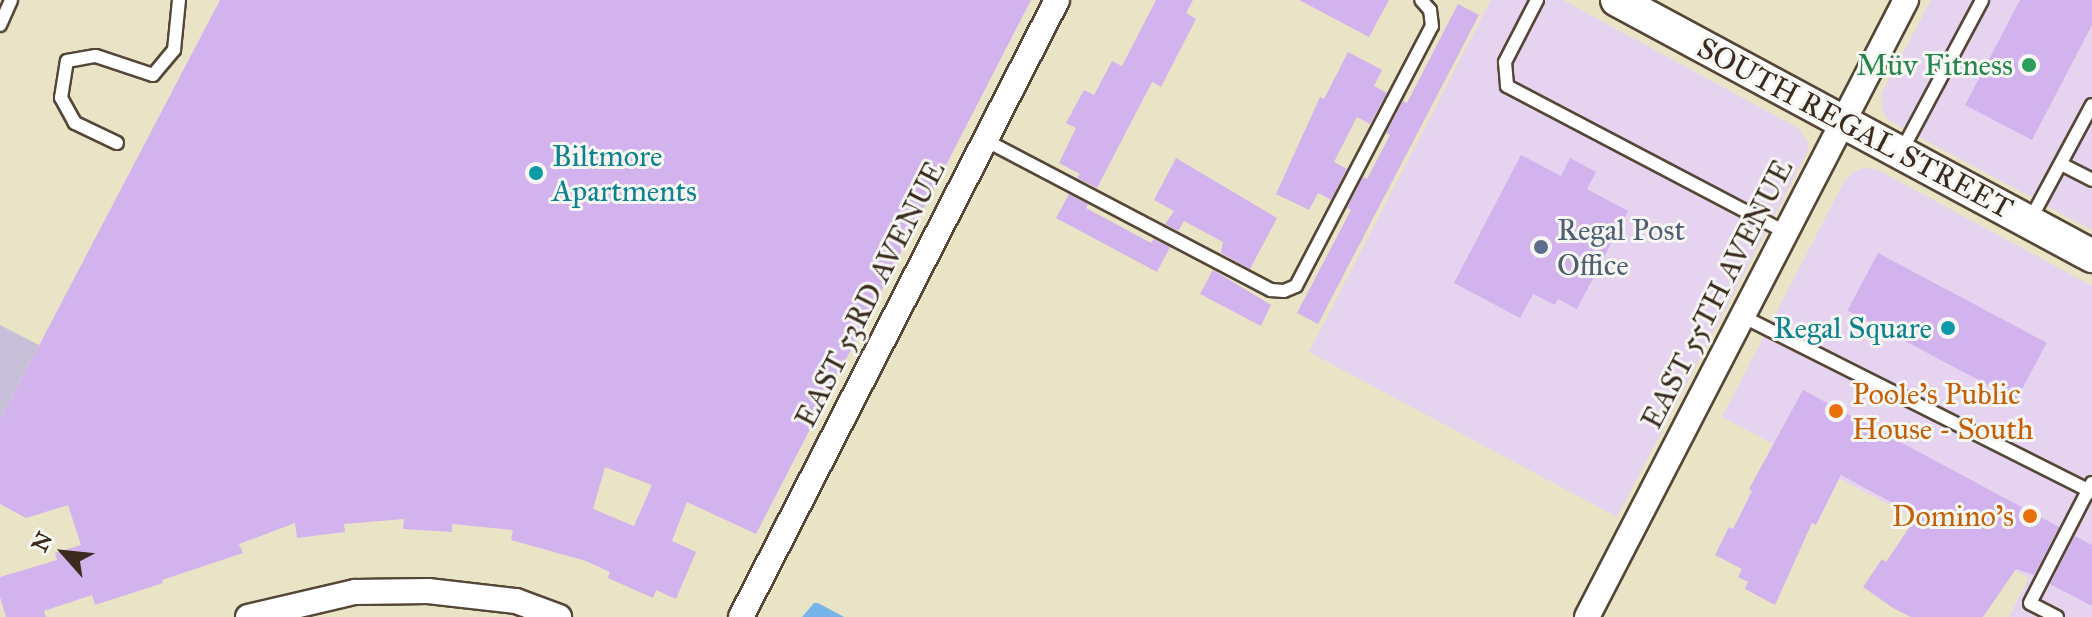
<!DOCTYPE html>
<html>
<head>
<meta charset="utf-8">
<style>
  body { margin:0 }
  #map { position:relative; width:2092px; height:617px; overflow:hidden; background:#eae4c6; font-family:"IM FELL Great Primer",serif }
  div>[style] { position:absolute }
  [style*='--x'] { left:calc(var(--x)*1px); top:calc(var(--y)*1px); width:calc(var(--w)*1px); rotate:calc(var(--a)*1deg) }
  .built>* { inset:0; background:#e6d3f0 }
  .industrial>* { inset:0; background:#c8c0d8 }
  .water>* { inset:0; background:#77b4e9 }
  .building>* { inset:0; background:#d2b3ed; transform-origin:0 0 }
  .roads { filter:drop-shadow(2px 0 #554637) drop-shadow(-2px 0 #554637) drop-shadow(0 2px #554637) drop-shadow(0 -2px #554637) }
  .service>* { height:12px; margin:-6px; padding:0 6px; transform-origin:6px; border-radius:6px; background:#fff }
  .minor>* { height:24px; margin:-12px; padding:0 12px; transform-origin:12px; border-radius:12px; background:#fff }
  .secondary>* { height:32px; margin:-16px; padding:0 16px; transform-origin:16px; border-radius:16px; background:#fff }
  .dots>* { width:22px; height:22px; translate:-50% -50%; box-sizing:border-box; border:4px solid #f6f6f2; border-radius:50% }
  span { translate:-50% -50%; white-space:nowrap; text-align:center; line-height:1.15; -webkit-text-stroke:6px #f6f6f2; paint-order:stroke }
  .leisure-label { font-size:30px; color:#27864d }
  .right { translate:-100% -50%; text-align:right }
  .street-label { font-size:30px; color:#3b2a1e }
  .culture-label { font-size:30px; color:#0d838f }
  .left { translate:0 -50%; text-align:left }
  .service-label { font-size:30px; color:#4e5e75 }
  .food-label { font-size:30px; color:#c56008 }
  .north { position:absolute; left:24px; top:513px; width:80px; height:80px; -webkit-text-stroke:6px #f6f6f2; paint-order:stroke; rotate:297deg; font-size:22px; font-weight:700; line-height:32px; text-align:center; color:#3b2a1e }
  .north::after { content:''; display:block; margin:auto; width:28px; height:36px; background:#3b2a1e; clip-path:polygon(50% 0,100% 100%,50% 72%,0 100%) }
</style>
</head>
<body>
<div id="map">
  <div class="built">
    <i style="clip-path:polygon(1491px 0,1563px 0,1798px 128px,1808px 142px,1808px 151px,1617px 517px,1309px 352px)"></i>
    <i style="clip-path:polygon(1931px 0,2092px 0,2092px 230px,1888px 120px,1883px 112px,1881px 94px)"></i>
    <i style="clip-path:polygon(1863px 168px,1876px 169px,2092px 286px,2092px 617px,2009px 617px,2029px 578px,1722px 417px,1845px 180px,1853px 172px)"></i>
  </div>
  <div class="industrial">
    <i style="clip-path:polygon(0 325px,39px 345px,0 420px)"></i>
  </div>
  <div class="water">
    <i style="clip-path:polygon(814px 603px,818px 603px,844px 617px,802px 617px)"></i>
  </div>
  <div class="building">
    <i style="clip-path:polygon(evenodd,220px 0,1031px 0,756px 534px,687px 502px,672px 541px,696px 552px,676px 599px,656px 590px,653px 598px,608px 578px,610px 572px,586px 561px,511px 540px,513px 530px,452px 524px,452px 532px,403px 529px,404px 519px,344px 524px,345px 532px,297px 538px,295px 523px,239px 544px,243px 553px,162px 580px,163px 583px,95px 605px,92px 595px,44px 611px,46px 617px,6px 617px,0 597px,0 577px,57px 560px,55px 553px,81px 545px,68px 505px,26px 518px,0 504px,0 420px,220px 0,605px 467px,652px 485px,634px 526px,593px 509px,605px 467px)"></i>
    <i style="clip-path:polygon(1156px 0,1193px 0,1186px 13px,1196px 19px,1161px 87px,1152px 82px,1097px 188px,1077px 178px,1080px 174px,1059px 163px,1076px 128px,1066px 123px,1084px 90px,1094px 95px,1112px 61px,1122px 66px)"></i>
    <i style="clip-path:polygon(1299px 0,1389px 0,1369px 37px)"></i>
    <i style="clip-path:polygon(2020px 0,2092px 0,2092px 25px,2032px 140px,1965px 105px)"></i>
    <i style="clip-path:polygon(1458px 4px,1479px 15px,1318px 324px,1297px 313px,1351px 210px,1347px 208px,1363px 177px,1367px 179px,1390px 135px,1386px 133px,1403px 101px,1407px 103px)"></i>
    <i style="clip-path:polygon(1348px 52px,1382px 70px,1374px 86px,1387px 93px,1370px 124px,1357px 117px,1334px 162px,1347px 169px,1331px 200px,1318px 193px,1309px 210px,1276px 194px,1320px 97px,1324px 99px)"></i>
    <i style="clip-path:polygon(1521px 155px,1561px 176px,1570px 158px,1596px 172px,1587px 189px,1628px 211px,1577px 309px,1558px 299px,1555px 305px,1533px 294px,1520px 318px,1454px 283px)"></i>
    <i style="clip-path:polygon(1176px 158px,1277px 218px,1250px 269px,1221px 253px,1223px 242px,1184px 221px,1178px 231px,1165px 224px,1174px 211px,1154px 200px)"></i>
    <i style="clip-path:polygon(1069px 194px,1088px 204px,1086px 208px,1151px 243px,1154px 239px,1170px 247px,1157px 272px,1056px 218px)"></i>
    <i style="left:1878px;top:253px;width:191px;height:65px;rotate:28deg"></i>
    <i style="clip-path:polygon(1213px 270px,1271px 305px,1261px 326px,1200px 294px)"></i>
    <i style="clip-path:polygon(1803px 390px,2059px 527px,2034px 575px,2016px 569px,1983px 617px,1911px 617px,1893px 608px,1863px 587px,1882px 559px,1886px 562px,1917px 516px,1841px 475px,1816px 525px,1812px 523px,1775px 605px,1745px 589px,1748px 582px,1738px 577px,1742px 569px,1715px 555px,1729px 527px,1733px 529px,1752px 491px,1749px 489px)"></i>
    <i style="clip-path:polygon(2075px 536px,2092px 545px,2092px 606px,2050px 584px)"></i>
  </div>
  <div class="roads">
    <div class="service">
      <i style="--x:1537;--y:0;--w:70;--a:117.3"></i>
      <i style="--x:1505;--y:62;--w:24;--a:85"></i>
      <i style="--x:1507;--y:86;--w:314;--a:27.7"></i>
      <i style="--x:0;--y:25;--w:27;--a:-66"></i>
      <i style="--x:985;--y:140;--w:323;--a:27.7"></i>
      <i style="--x:1271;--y:290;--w:13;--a:4"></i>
      <i style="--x:1284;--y:291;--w:13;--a:-23"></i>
      <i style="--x:1296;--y:286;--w:293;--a:-62.4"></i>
      <i style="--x:1432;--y:26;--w:16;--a:-97"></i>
      <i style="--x:1430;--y:10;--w:13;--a:-132"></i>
      <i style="--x:117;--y:143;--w:47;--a:-154.5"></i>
      <i style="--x:75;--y:123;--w:29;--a:-119"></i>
      <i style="--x:61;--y:98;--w:37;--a:-81"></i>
      <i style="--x:67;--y:61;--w:29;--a:-10"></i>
      <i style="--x:96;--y:56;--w:60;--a:18.4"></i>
      <i style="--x:153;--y:75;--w:33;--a:-50"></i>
      <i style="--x:174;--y:50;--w:50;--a:-84.3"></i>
      <i style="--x:1901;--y:152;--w:172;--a:-61.9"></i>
      <i style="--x:2061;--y:164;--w:35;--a:27"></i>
      <i style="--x:2029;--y:222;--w:133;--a:-61.7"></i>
      <i style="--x:1742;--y:316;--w:392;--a:26.7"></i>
      <i style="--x:2057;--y:617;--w:30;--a:-153"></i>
      <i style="--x:2030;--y:603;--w:135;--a:-62.7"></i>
    </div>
    <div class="minor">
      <i style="--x:248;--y:617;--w:110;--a:-13.2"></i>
      <i style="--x:355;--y:592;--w:73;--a:-0.8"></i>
      <i style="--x:428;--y:591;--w:89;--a:6.5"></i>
      <i style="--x:516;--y:601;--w:46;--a:20.4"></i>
      <i style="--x:741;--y:617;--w:693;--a:-62.88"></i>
      <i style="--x:1587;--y:617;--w:695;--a:-62.66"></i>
    </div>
    <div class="secondary">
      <i style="--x:1617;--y:0;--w:540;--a:28.32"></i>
    </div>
  </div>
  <div class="dots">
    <i style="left:2029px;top:65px;background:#2e9e5b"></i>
    <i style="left:536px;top:173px;background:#0f9aa8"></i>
    <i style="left:1541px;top:247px;background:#5c6f8a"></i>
    <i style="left:1948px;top:328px;background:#0f9aa8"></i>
    <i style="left:1836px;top:411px;background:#e8710a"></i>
    <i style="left:2030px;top:516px;background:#e8710a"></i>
  </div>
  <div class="leisure-label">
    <span class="right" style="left:2013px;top:65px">Müv Fitness</span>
  </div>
  <div class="street-label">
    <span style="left:1855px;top:128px;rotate:28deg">SOUTH REGAL STREET</span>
    <span style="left:870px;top:294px;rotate:-63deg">EAST 53RD AVENUE</span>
    <span style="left:1717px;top:294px;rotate:-63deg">EAST 55TH AVENUE</span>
  </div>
  <div class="culture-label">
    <span class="left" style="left:552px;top:173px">Biltmore<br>Apartments</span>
    <span class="right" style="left:1932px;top:328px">Regal Square</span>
  </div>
  <div class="service-label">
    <span class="left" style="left:1557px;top:247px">Regal Post<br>Office</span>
  </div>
  <div class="food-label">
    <span class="left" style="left:1852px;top:411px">Poole's Public<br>House - South</span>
    <span class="right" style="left:2014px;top:516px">Domino's</span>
  </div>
  <div class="north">N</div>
</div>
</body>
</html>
